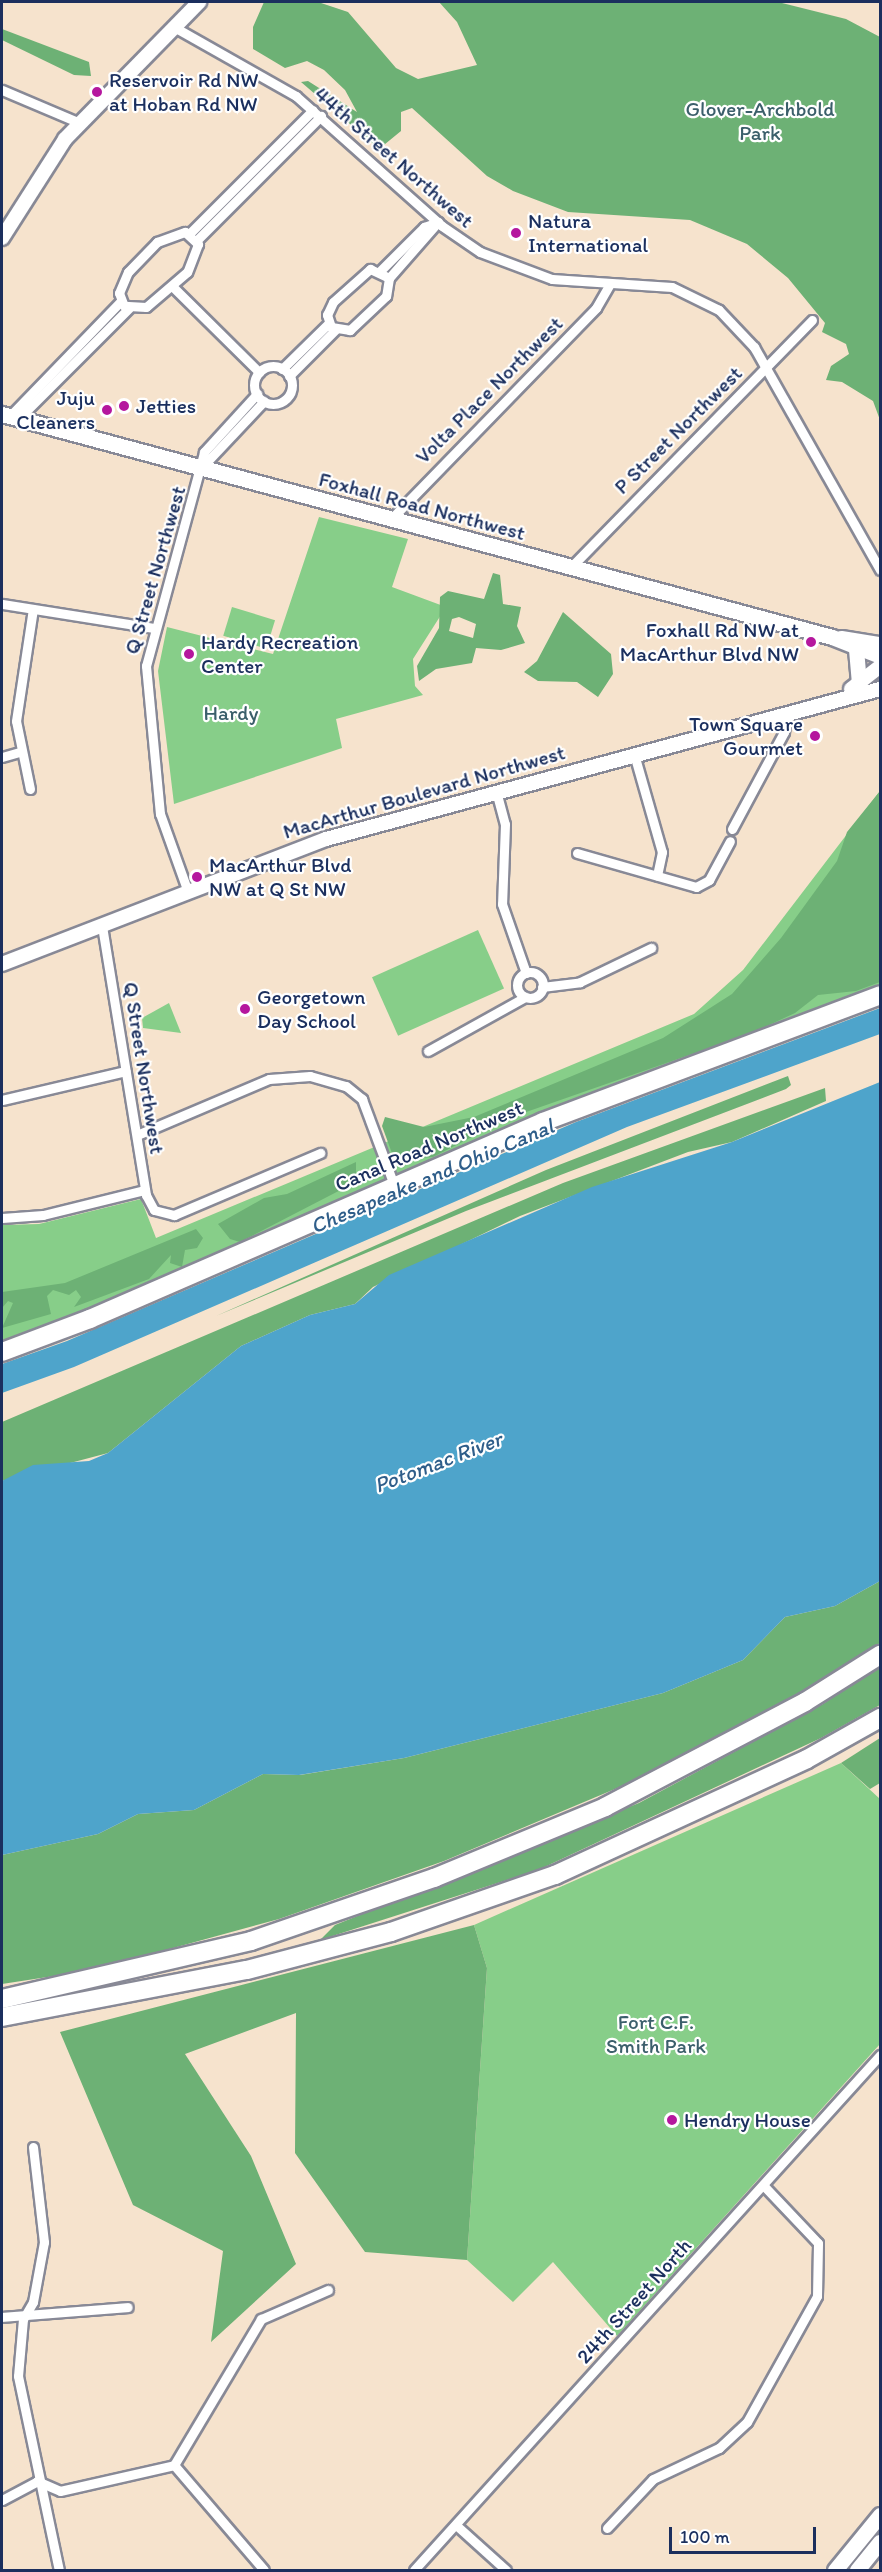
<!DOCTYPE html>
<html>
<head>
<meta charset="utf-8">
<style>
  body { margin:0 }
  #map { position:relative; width:882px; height:2572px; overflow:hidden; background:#f6e3cd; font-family:Itim,sans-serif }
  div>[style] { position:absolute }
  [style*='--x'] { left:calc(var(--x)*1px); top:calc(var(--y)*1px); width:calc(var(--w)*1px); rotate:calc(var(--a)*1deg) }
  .green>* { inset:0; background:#87ce89; transform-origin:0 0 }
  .forest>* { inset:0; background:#6db175 }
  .water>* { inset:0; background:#4ea4cb }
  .roads { filter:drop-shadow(2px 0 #888996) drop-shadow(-2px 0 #888996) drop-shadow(0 2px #888996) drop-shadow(0 -2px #888996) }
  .street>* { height:9px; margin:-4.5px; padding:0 4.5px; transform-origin:4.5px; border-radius:4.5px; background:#fff }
  .street>.ring { margin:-4.5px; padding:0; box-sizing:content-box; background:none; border:9px solid #fff; border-radius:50% }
  .secondary>* { height:14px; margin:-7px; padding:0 7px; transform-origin:7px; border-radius:7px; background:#fff }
  .primary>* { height:15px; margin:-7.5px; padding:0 7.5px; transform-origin:7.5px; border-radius:7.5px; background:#fff }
  .highway>* { height:18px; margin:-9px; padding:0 9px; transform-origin:9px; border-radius:9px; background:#fff }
  .dots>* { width:16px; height:16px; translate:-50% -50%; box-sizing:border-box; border:3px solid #fff; border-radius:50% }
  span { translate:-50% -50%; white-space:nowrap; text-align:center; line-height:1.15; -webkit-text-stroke:4.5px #fff; paint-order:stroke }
  .poi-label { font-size:21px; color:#1b2f5e }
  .left { translate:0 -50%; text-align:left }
  .right { translate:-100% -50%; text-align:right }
  .park-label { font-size:21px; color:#3b5f6b }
  .street-label { font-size:21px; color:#1b2f5e }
  .water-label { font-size:22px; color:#2f5e8a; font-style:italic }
  .frame { position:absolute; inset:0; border:3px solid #1b2f5e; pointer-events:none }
  .scale { position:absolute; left:669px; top:2527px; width:147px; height:27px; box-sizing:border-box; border:3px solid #1b2f5e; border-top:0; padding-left:8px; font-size:18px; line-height:21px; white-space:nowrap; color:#1b2f5e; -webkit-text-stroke:4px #fff; paint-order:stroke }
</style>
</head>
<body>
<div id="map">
  <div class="green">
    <i style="clip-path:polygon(319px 517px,408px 539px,392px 587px,446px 607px,413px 659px,415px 686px,423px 695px,336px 719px,342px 748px,174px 804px,158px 671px,167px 627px,273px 654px)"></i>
    <i style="left:232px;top:607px;width:45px;height:30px;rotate:17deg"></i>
    <i style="clip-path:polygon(880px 791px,880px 989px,2px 1346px,2px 1225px,39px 1224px,141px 1199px,156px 1238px,694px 1014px,743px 970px)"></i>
    <i style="left:478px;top:930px;width:64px;height:116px;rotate:66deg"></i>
    <i style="clip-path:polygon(169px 1003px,181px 1033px,143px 1028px,142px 1018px)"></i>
    <i style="clip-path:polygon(841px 1763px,880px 1799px,880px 2044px,617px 2336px,553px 2262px,513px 2302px,467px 2260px,487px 1968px,474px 1925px)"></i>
  </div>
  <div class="forest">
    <i style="clip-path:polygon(264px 2px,318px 2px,348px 12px,396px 68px,418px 79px,477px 65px,457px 22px,439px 2px,778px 2px,846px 19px,880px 37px,880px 420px,873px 401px,842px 382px,826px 380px,831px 366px,849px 354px,846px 344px,822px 332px,825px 323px,788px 278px,747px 244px,690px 220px,568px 212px,513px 191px,487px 176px,412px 108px,401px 112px,401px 131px,379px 149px,301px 82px,308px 81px,357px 112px,345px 90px,324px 70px,307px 61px,285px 68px,253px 49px,253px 27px)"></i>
    <i style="clip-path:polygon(2px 29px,89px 62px,91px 76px,74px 75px,2px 40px)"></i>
    <i style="clip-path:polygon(evenodd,493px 573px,500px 575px,503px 604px,521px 607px,517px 626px,525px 643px,501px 650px,476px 648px,472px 663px,436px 669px,419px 681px,417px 666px,439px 628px,440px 597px,448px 591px,484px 599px,493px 573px,459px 617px,476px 624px,473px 638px,449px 631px,452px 619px,459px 617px)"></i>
    <i style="clip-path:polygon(563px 612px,611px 654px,613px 674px,598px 697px,577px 682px,538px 681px,524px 672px,537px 661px)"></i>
    <i style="clip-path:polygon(880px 791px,880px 982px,856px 991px,818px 995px,795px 1013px,752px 1033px,509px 1118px,433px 1157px,397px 1160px,393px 1156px,382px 1126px,385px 1117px,424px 1127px,474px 1117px,663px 1038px,732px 994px,781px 938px,837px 861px,847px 832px)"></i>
    <i style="clip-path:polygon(788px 1076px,791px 1085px,786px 1089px,466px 1211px,216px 1316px,546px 1170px)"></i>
    <i style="clip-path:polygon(825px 1088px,826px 1101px,732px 1142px,688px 1152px,520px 1216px,373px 1287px,355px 1304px,310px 1315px,241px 1346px,108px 1453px,2px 1481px,2px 1422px,563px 1183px)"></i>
    <i style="clip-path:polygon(356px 1162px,356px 1182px,240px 1242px,230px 1239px,218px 1224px,264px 1198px,287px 1194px)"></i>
    <i style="clip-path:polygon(196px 1229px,203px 1238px,197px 1248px,185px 1250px,182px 1267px,170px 1263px,171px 1255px,149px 1279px,74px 1307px,81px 1297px,76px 1290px,69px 1295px,53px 1290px,47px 1296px,51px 1314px,2px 1328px,13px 1303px,8px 1301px,2px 1308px,2px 1292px,65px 1283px)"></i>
    <i style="clip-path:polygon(880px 1581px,880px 1643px,802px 1692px,634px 1781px,444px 1861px,279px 1919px,93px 1970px,2px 1984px,2px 1855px,98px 1834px,138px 1814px,194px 1810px,263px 1774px,300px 1775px,404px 1758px,663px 1693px,743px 1660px,785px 1617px,835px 1606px)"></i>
    <i style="clip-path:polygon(880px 1665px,880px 1705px,821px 1738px,538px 1870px,320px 1940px,335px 1925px,639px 1803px,823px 1704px)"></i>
    <i style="clip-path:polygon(880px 1738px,880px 1783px,870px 1789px,841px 1763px)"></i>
    <i style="clip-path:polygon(474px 1925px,487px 1968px,467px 2260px,365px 2252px,295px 2153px,296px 2013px,185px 2054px,251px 2156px,296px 2264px,211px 2342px,223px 2251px,133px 2205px,60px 2032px)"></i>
  </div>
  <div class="water">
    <i style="clip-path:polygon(880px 1008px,880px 1034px,627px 1127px,74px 1367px,2px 1393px,2px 1364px,67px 1341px,576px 1122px)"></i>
    <i style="clip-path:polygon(880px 1082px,880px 1581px,835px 1606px,785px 1617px,743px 1660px,663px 1693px,404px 1758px,299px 1775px,263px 1774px,194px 1810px,138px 1814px,98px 1834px,2px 1855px,2px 1481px,33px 1465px,89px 1461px,108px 1453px,241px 1346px,310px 1315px,355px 1304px,389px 1275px,592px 1187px,732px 1142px)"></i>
  </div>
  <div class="roads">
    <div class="street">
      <i style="--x:174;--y:27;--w:140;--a:29.5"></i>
      <i style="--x:296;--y:96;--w:195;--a:41.7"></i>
      <i style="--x:442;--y:226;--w:46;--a:34.4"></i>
      <i style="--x:480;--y:252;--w:77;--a:20.6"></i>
      <i style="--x:552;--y:279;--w:120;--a:3.8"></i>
      <i style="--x:672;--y:287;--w:52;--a:26.1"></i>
      <i style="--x:719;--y:310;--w:51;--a:46.6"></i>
      <i style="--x:754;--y:347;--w:256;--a:60.5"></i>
      <i style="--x:2;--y:90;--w:85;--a:22.9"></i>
      <i style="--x:185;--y:232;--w:18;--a:43"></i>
      <i style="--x:198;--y:244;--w:30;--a:111"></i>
      <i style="--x:187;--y:272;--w:54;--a:139.5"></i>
      <i style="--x:146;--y:307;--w:22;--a:-177"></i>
      <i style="--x:124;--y:306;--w:14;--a:-111"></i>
      <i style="--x:119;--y:293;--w:23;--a:-67"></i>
      <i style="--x:128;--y:272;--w:42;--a:-46"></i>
      <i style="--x:157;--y:242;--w:30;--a:-20"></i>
      <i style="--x:189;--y:234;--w:175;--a:-45"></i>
      <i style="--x:196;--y:241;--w:177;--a:-45"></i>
      <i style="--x:370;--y:269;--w:21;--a:25"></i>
      <i style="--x:389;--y:278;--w:18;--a:99"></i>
      <i style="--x:386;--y:296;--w:50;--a:136.6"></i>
      <i style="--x:350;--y:330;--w:19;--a:-171"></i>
      <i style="--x:331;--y:327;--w:13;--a:-108"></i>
      <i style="--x:327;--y:315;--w:14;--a:-65"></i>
      <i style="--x:333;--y:302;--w:50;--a:-41.7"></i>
      <i style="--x:381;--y:270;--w:61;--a:-45"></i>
      <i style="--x:424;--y:227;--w:15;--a:-20"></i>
      <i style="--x:389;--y:278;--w:74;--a:-48.8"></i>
      <i style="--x:174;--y:288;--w:120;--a:44.7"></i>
      <i class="ring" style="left:254px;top:366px;width:29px;height:29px"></i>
      <i style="--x:282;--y:369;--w:66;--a:-44.4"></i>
      <i style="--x:289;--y:376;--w:66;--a:-45"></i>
      <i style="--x:9;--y:417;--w:161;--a:-46"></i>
      <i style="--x:18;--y:419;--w:157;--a:-45"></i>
      <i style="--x:203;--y:466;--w:89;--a:-46.8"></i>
      <i style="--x:391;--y:519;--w:294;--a:-45.8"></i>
      <i style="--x:596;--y:308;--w:28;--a:-60"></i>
      <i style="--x:571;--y:567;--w:345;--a:-45.7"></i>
      <i style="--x:2;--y:604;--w:154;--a:9"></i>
      <i style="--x:634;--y:754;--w:102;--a:74.1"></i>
      <i style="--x:662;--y:852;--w:24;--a:102"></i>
      <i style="--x:2;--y:757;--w:19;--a:-16"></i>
      <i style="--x:30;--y:789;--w:69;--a:-101.6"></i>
      <i style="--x:16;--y:721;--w:113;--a:-81.4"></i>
      <i style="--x:496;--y:791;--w:34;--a:75"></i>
      <i style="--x:505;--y:824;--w:80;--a:92.1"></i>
      <i style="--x:502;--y:904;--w:73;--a:70.8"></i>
      <i style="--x:732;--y:829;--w:110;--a:-61.8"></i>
      <i style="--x:784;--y:732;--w:20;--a:-81"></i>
      <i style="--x:577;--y:853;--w:124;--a:15.9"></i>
      <i style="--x:696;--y:887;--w:15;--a:-28"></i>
      <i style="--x:709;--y:880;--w:44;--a:-61.7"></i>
      <i style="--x:188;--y:892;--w:83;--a:-109.7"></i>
      <i style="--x:160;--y:814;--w:149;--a:-95.4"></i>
      <i style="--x:146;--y:666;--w:222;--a:-74.8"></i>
      <i style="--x:204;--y:452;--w:79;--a:-47.6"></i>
      <i style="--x:102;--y:926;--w:273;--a:80.7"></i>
      <i style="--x:146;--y:1195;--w:17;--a:62"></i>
      <i style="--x:154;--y:1210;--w:21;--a:14"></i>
      <i style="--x:174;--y:1215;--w:159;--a:-23"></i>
      <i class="ring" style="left:517px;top:972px;width:17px;height:17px"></i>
      <i style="--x:542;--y:987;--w:38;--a:-7"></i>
      <i style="--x:580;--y:982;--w:79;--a:-25.6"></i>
      <i style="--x:428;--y:1051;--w:111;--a:-29.1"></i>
      <i style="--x:2;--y:1100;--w:127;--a:-13.2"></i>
      <i style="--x:137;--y:1135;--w:143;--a:-23"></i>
      <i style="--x:269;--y:1079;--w:41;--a:-4.2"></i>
      <i style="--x:310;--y:1076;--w:37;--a:16"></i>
      <i style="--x:346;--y:1086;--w:21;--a:39"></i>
      <i style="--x:362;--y:1099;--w:92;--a:69.6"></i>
      <i style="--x:2;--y:1218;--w:41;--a:-4.2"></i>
      <i style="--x:43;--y:1215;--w:105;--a:-13.8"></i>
      <i style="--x:33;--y:2147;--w:96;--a:83.4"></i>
      <i style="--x:44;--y:2242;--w:61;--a:100.4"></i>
      <i style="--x:33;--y:2302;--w:20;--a:120"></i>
      <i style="--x:23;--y:2319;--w:57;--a:95"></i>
      <i style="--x:18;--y:2376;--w:198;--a:78.1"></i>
      <i style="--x:2;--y:2317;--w:126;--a:-4.5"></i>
      <i style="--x:174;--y:2465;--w:138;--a:49.4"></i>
      <i style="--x:2;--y:2500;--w:40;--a:-28"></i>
      <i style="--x:37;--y:2481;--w:25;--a:23"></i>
      <i style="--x:60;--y:2491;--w:117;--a:-12.8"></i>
      <i style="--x:174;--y:2465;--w:170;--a:-59.2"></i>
      <i style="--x:261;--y:2319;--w:73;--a:-23.4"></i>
      <i style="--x:456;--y:2525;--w:67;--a:42"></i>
      <i style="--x:607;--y:2528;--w:67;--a:-46.8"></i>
      <i style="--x:653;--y:2479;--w:73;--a:-25.2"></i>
      <i style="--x:719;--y:2448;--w:38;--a:-43"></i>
      <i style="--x:747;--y:2422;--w:144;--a:-60.9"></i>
      <i style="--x:817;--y:2296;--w:53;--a:-88.9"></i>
      <i style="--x:818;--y:2243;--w:79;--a:-133.5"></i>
      <i style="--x:414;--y:2570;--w:695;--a:-47.86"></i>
    </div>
    <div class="secondary">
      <i style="--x:2;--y:238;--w:117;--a:-57.5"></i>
      <i style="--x:65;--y:139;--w:192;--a:-45.6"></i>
      <i style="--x:851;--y:689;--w:37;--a:-38"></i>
      <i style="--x:2;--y:964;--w:347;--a:-21.1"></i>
      <i style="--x:326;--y:839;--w:574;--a:-15.15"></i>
    </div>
    <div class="primary">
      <i style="--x:2;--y:414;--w:859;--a:15.04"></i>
      <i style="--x:832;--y:637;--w:52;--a:21.6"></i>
      <i style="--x:841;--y:638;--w:39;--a:9"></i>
      <i style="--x:856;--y:649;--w:34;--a:85"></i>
      <i style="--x:835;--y:2570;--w:71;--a:-50.7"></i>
      <i style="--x:857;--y:2570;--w:36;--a:-51"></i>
    </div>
    <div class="highway">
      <i style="--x:2;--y:1352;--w:94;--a:-20.6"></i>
      <i style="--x:90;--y:1319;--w:494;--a:-23.5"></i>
      <i style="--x:543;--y:1122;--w:360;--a:-20.6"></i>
      <i style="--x:2;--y:1999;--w:256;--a:-13.1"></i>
      <i style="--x:251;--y:1941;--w:194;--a:-19"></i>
      <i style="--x:434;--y:1878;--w:185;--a:-22.5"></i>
      <i style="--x:605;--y:1807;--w:226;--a:-27.7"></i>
      <i style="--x:805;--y:1702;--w:89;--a:-32.1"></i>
      <i style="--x:2;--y:2017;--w:249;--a:-10.9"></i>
      <i style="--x:247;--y:1970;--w:149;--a:-14.8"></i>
      <i style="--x:391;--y:1932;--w:174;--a:-19.2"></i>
      <i style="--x:555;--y:1875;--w:277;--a:-24.7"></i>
      <i style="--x:807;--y:1759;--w:84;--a:-29.3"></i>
    </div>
  </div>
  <div class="dots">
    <i style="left:97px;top:92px;background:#b5179e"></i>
    <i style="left:516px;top:233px;background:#b5179e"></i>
    <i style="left:124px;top:406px;background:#b5179e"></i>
    <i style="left:107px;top:410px;background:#b5179e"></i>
    <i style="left:811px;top:642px;background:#b5179e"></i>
    <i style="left:189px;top:654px;background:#b5179e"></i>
    <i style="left:815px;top:736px;background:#b5179e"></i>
    <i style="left:197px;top:877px;background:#b5179e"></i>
    <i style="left:245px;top:1009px;background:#b5179e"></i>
    <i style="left:672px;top:2120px;background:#b5179e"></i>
  </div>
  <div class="poi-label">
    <span class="left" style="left:109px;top:92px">Reservoir Rd NW<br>at Hoban Rd NW</span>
    <span class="left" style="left:528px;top:233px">Natura<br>International</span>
    <span class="right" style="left:95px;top:410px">Juju<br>Cleaners</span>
    <span class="left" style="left:136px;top:406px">Jetties</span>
    <span class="right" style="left:799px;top:642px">Foxhall Rd NW at<br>MacArthur Blvd NW</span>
    <span class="left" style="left:201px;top:654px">Hardy Recreation<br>Center</span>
    <span class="right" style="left:803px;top:736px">Town Square<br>Gourmet</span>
    <span class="left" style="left:209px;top:877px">MacArthur Blvd<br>NW at Q St NW</span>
    <span class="left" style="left:257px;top:1009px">Georgetown<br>Day School</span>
    <span class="left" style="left:684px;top:2120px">Hendry House</span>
  </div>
  <div class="park-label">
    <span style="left:760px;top:121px">Glover-Archbold<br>Park</span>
    <span style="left:231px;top:713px">Hardy</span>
    <span style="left:656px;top:2034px">Fort C.F.<br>Smith Park</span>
  </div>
  <div class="street-label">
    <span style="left:394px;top:157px;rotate:41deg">44th Street Northwest</span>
    <span style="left:489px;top:390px;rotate:-45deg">Volta Place Northwest</span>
    <span style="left:678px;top:430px;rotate:-45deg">P Street Northwest</span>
    <span style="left:422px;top:506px;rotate:15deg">Foxhall Road Northwest</span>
    <span style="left:155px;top:570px;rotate:-74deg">Q Street Northwest</span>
    <span style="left:424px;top:792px;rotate:-16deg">MacArthur Boulevard Northwest</span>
    <span style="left:144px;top:1068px;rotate:81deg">Q Street Northwest</span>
    <span style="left:429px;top:1146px;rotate:-23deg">Canal Road Northwest</span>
    <span style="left:634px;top:2301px;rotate:-48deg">24th Street North</span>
  </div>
  <div class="water-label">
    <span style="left:432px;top:1176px;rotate:-23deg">Chesapeake and Ohio Canal</span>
    <span style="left:438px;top:1462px;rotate:-21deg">Potomac River</span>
  </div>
  <div class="frame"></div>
  <div class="scale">100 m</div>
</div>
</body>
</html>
